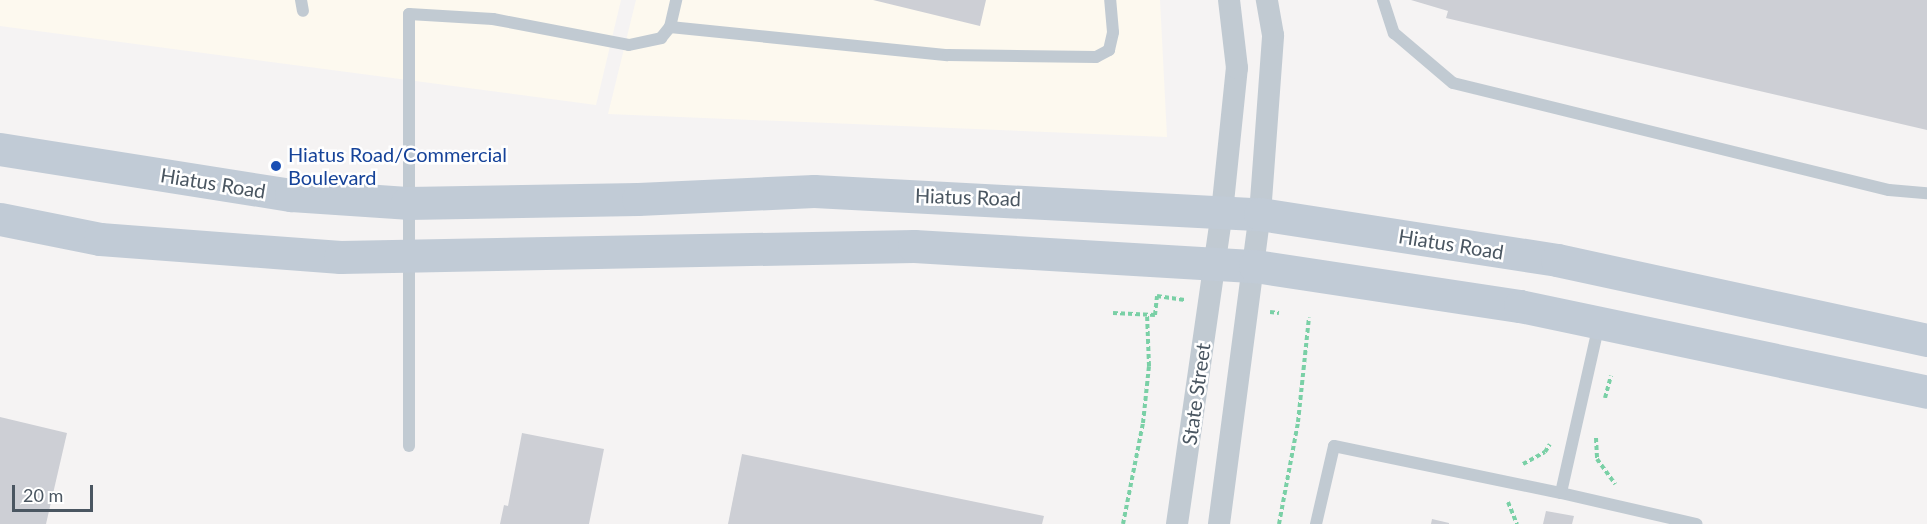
<!DOCTYPE html>
<html>
<head>
<meta charset="utf-8">
<style>
  body { margin:0 }
  #map { position:relative; width:1927px; height:524px; overflow:hidden; background:#f5f3f3; font-family:Lato,sans-serif }
  div>[style] { position:absolute }
  [style*='--x'] { left:calc(var(--x)*1px); top:calc(var(--y)*1px); width:calc(var(--w)*1px); rotate:calc(var(--a)*1deg) }
  .commercial>* { inset:0; background:#fdf9ef }
  .building>* { inset:0; background:#cdcfd5 }
  .path>* { height:4px; margin-top:-2px; transform-origin:0; background:repeating-linear-gradient(90deg,#7ad0a6 0 4.5px,transparent 0 7.5px) }
  .service>* { height:12px; margin:-6px; padding:0 6px; transform-origin:6px; border-radius:6px; background:#c1cad2 }
  .minor>* { height:22px; margin:-11px; padding:0 11px; transform-origin:11px; border-radius:11px; background:#c1cad2 }
  .secondary>* { height:33px; margin:-16.5px; padding:0 16.5px; transform-origin:16.5px; border-radius:16.5px; background:#c1cbd6 }
  .dots>* { width:16px; height:16px; translate:-50% -50%; box-sizing:border-box; border:3px solid #fff; border-radius:50% }
  span { translate:-50% -50%; white-space:nowrap; text-align:center; line-height:1.15; -webkit-text-stroke:5px #fff; paint-order:stroke }
  .transit-label { font-size:20px; color:#164399 }
  .left { translate:0 -50%; text-align:left }
  .street-label { font-size:20px; color:#4a5661 }
  .scale { position:absolute; left:12px; top:485px; width:81px; height:27px; box-sizing:border-box; border:3px solid #4a5661; border-top:0; padding-left:8px; font-size:18px; line-height:21px; white-space:nowrap; color:#4a5661; -webkit-text-stroke:4px #fff; paint-order:stroke }
</style>
</head>
<body>
<div id="map">
  <div class="commercial">
    <i style="clip-path:polygon(0 0,621px 0,596px 105px,0 26px)"></i>
    <i style="clip-path:polygon(636px 0,1160px 0,1167px 137px,608px 114px)"></i>
  </div>
  <div class="building">
    <i style="clip-path:polygon(873px 0,986px 0,980px 26px)"></i>
    <i style="clip-path:polygon(1411px 0,1927px 0,1927px 130px,1446px 18px,1448px 11px)"></i>
    <i style="clip-path:polygon(0 417px,67px 433px,46px 524px,0 524px)"></i>
    <i style="clip-path:polygon(522px 433px,604px 449px,589px 524px,500px 524px,504px 505px,508px 506px)"></i>
    <i style="clip-path:polygon(742px 454px,1044px 516px,1042px 524px,728px 524px)"></i>
    <i style="clip-path:polygon(1546px 511px,1574px 516px,1572px 524px,1543px 524px)"></i>
    <i style="clip-path:polygon(1432px 519px,1449px 523px,1449px 524px,1431px 524px)"></i>
  </div>
  <div class="path">
    <i style="--x:1270;--y:312;--w:9;--a:6"></i>
    <i style="--x:1113;--y:313;--w:42;--a:2.7"></i>
    <i style="--x:1155;--y:315;--w:19;--a:-84"></i>
    <i style="--x:1157;--y:296;--w:28;--a:8"></i>
    <i style="--x:1605;--y:398;--w:23;--a:-75"></i>
    <i style="--x:1596;--y:438;--w:21;--a:87"></i>
    <i style="--x:1597;--y:459;--w:31;--a:54"></i>
    <i style="--x:1523;--y:464;--w:25;--a:-29"></i>
    <i style="--x:1545;--y:452;--w:9;--a:-58"></i>
    <i style="--x:1508;--y:502;--w:24;--a:68"></i>
    <i style="--x:1123;--y:524;--w:103;--a:-78.8"></i>
    <i style="--x:1143;--y:423;--w:57;--a:-84"></i>
    <i style="--x:1149;--y:366;--w:51;--a:-92.2"></i>
    <i style="--x:1279;--y:524;--w:104;--a:-79.4"></i>
    <i style="--x:1298;--y:422;--w:105;--a:-84"></i>
  </div>
  <div class="service">
    <i style="--x:301;--y:0;--w:11;--a:80"></i>
    <i style="--x:1383;--y:0;--w:35;--a:72"></i>
    <i style="--x:1394;--y:33;--w:77;--a:40.3"></i>
    <i style="--x:1453;--y:83;--w:449;--a:13.8"></i>
    <i style="--x:1889;--y:190;--w:38;--a:5"></i>
    <i style="--x:670;--y:27;--w:28;--a:-77"></i>
    <i style="--x:1599;--y:324;--w:173;--a:102.7"></i>
    <i style="--x:1561;--y:493;--w:139;--a:12.9"></i>
    <i style="--x:409;--y:446;--w:432;--a:-90"></i>
    <i style="--x:409;--y:14;--w:84;--a:3.4"></i>
    <i style="--x:493;--y:19;--w:138;--a:10.8"></i>
    <i style="--x:629;--y:45;--w:33;--a:-12"></i>
    <i style="--x:661;--y:38;--w:14;--a:-51"></i>
    <i style="--x:670;--y:27;--w:279;--a:5.8"></i>
    <i style="--x:948;--y:55;--w:148;--a:0.8"></i>
    <i style="--x:1096;--y:57;--w:15;--a:-28"></i>
    <i style="--x:1109;--y:50;--w:18;--a:-77"></i>
    <i style="--x:1113;--y:32;--w:32;--a:-95"></i>
    <i style="--x:1316;--y:524;--w:80;--a:-77"></i>
    <i style="--x:1334;--y:446;--w:232;--a:11.7"></i>
  </div>
  <div class="minor">
    <i style="--x:1177;--y:524;--w:315;--a:-81.8"></i>
    <i style="--x:1222;--y:212;--w:145;--a:-84.1"></i>
    <i style="--x:1237;--y:68;--w:68;--a:-96.7"></i>
    <i style="--x:1219;--y:524;--w:313;--a:-82.5"></i>
    <i style="--x:1260;--y:214;--w:179;--a:-85.8"></i>
    <i style="--x:1273;--y:35;--w:36;--a:-100"></i>
  </div>
  <div class="secondary">
    <i style="--x:0;--y:149;--w:295;--a:9"></i>
    <i style="--x:291;--y:195;--w:116;--a:3.9"></i>
    <i style="--x:407;--y:203;--w:231;--a:-1"></i>
    <i style="--x:638;--y:199;--w:176;--a:-2.6"></i>
    <i style="--x:814;--y:191;--w:447;--a:3"></i>
    <i style="--x:1260;--y:214;--w:301;--a:8.8"></i>
    <i style="--x:1557;--y:260;--w:379;--a:12.2"></i>
    <i style="--x:0;--y:219;--w:102;--a:11.3"></i>
    <i style="--x:100;--y:239;--w:241;--a:4.3"></i>
    <i style="--x:340;--y:257;--w:574;--a:-1.1"></i>
    <i style="--x:914;--y:246;--w:342;--a:3.4"></i>
    <i style="--x:1255;--y:266;--w:268;--a:8.6"></i>
    <i style="--x:1520;--y:306;--w:416;--a:11.9"></i>
  </div>
  <div class="dots">
    <i style="left:276px;top:166px;background:#1a4fb4"></i>
  </div>
  <div class="transit-label">
    <span class="left" style="left:288px;top:166px">Hiatus Road/Commercial<br>Boulevard</span>
  </div>
  <div class="street-label">
    <span style="left:213px;top:183px;rotate:9deg">Hiatus Road</span>
    <span style="left:968px;top:197px;rotate:2deg">Hiatus Road</span>
    <span style="left:1451px;top:244px;rotate:9deg">Hiatus Road</span>
    <span style="left:1196px;top:394px;rotate:-82deg">State Street</span>
  </div>
  <div class="scale">20 m</div>
</div>
</body>
</html>
